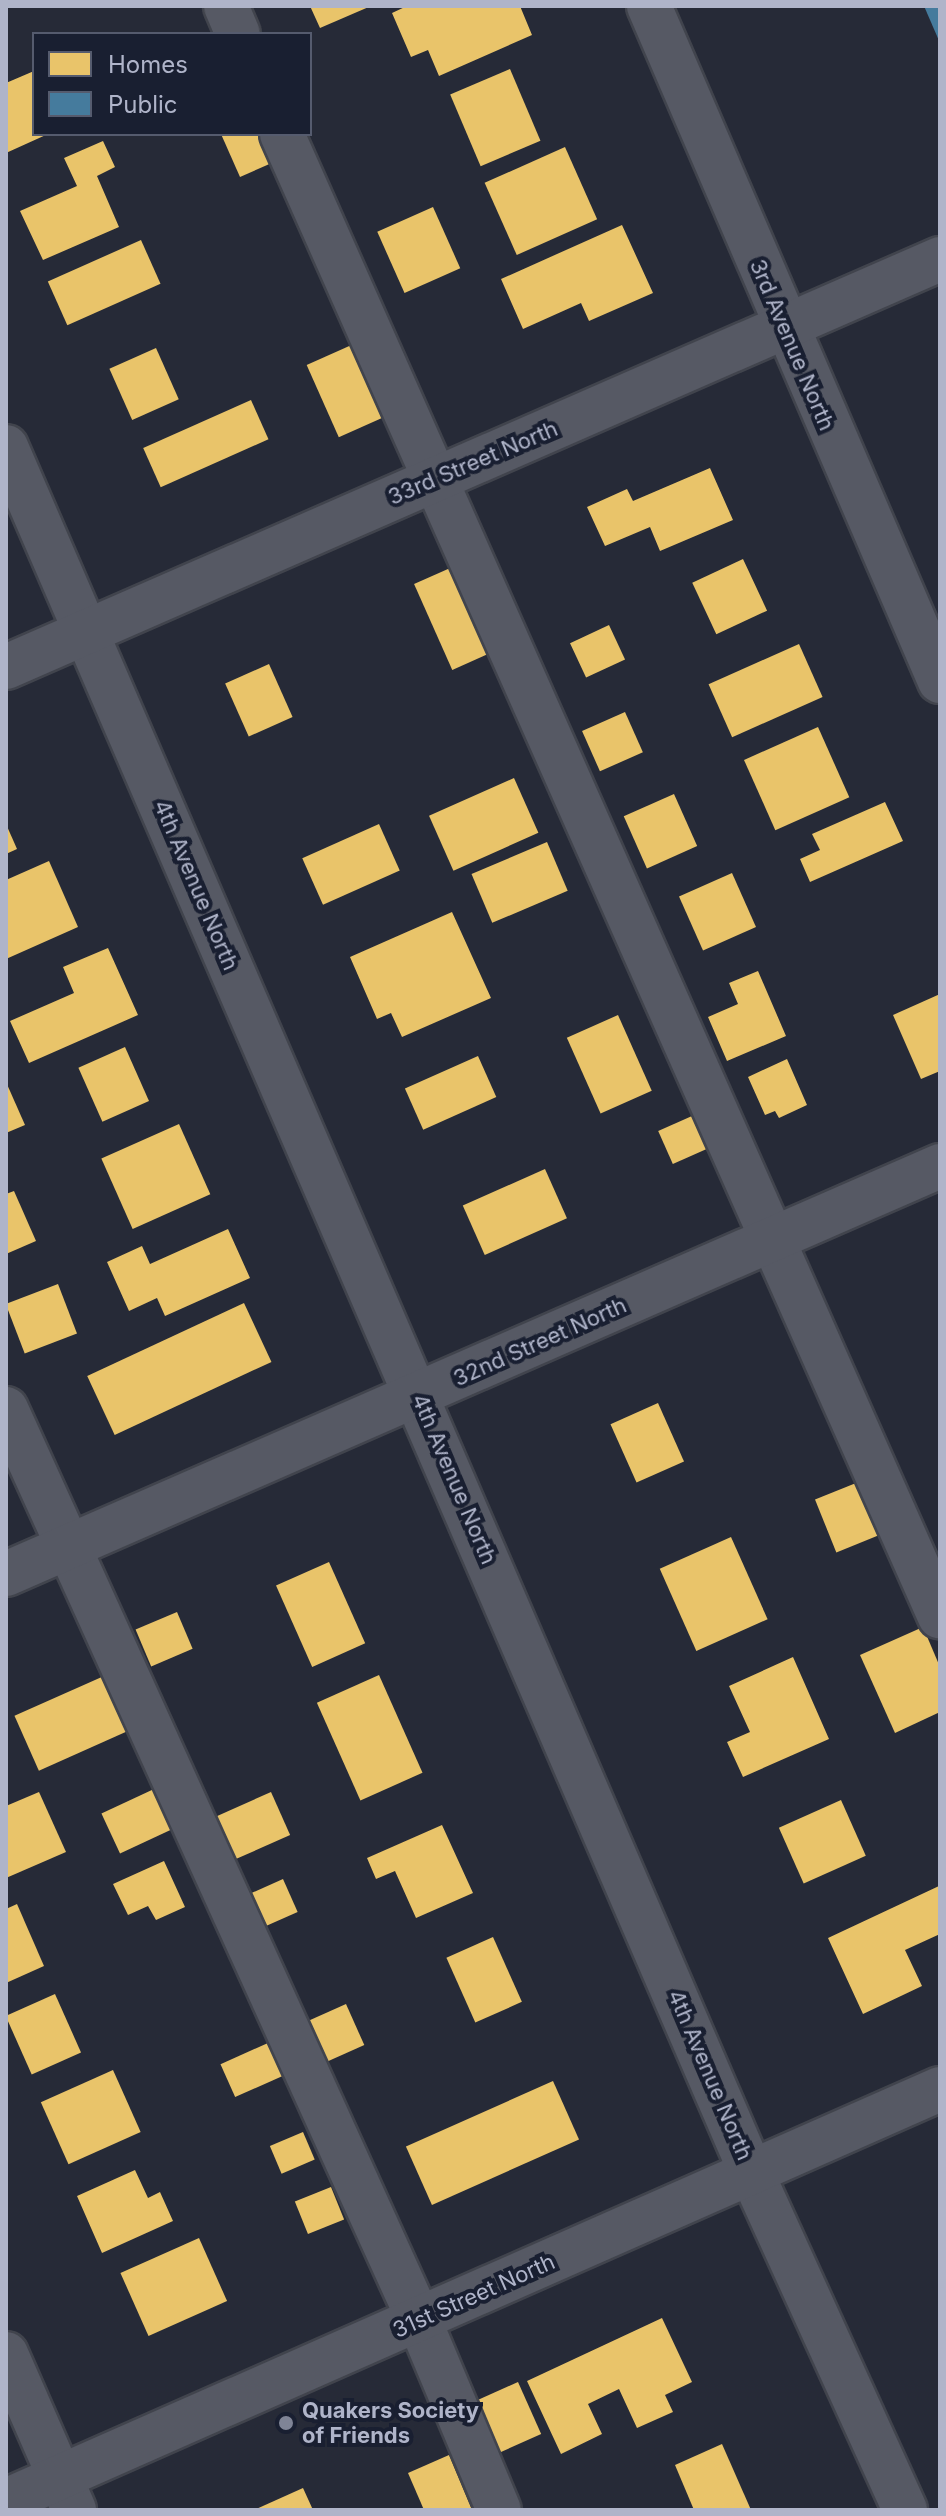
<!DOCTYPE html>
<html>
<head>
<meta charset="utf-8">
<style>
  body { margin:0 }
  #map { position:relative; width:946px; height:2516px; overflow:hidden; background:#262a37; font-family:Inter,sans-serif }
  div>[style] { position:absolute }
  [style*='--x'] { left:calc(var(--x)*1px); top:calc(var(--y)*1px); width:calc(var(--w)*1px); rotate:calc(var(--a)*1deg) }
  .homes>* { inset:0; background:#e9c46a; transform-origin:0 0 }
  .public>* { inset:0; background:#457b9d }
  .roads { filter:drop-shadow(2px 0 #41444d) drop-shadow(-2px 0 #41444d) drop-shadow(0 2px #41444d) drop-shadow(0 -2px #41444d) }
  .minor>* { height:44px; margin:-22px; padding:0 22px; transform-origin:22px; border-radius:22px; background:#565964 }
  .dots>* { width:22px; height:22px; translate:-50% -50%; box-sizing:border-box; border:4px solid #191f31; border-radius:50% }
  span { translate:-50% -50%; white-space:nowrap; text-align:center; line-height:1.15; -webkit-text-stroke:8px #191f31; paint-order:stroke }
  .street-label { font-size:22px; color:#afb4c9 }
  .poi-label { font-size:22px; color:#afb4c9; font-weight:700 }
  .left { translate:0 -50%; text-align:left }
  .frame { position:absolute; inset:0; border:8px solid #afb4c9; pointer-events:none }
  .legend { position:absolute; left:32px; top:32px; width:280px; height:104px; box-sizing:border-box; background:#191f31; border:2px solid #555b6e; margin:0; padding:10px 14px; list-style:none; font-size:24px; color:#afb4c9 }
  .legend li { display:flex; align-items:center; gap:16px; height:40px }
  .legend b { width:40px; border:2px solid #555b6e }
</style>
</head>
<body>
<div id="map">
  <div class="homes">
    <i style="clip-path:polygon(310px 6px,371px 6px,320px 28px)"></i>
    <i style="clip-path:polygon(407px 6px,520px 6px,532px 35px,439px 76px,428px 50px,411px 57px,392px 13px)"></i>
    <i style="left:510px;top:69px;width:78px;height:65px;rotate:67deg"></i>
    <i style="clip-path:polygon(34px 71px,34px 134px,48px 134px,6px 153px,6px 83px)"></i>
    <i style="clip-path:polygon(221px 134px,262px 134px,274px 162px,240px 177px)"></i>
    <i style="clip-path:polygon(103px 141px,115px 167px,97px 176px,119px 227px,43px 260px,20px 211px,77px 186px,64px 158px)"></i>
    <i style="left:565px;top:147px;width:79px;height:88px;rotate:66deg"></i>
    <i style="left:433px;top:207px;width:67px;height:61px;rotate:66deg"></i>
    <i style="clip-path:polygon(622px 225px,653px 293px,589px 321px,581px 303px,523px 329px,501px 279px)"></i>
    <i style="left:141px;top:240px;width:48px;height:102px;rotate:66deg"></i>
    <i style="left:356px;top:343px;width:79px;height:54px;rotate:66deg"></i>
    <i style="left:156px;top:348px;width:56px;height:51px;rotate:66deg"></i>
    <i style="left:251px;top:400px;width:43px;height:118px;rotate:66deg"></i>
    <i style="clip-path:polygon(710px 468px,733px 520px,660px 551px,650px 527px,605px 546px,587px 507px,627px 489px,633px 501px)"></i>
    <i style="left:743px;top:559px;width:57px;height:56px;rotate:65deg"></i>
    <i style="left:457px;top:565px;width:94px;height:47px;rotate:66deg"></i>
    <i style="left:609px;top:625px;width:38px;height:43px;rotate:65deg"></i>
    <i style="left:799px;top:644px;width:58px;height:99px;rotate:66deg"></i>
    <i style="left:269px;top:664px;width:58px;height:48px;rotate:66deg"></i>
    <i style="left:625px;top:712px;width:44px;height:47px;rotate:66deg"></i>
    <i style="left:818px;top:727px;width:77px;height:81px;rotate:66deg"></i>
    <i style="left:514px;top:778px;width:60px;height:93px;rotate:66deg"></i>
    <i style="left:674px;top:794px;width:57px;height:55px;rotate:66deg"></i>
    <i style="clip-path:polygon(885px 802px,903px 841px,810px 882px,800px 859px,820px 850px,812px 834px)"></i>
    <i style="clip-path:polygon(6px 824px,17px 849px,6px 854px)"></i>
    <i style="left:379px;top:824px;width:51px;height:84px;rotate:66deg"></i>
    <i style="left:547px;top:842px;width:53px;height:82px;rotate:67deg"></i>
    <i style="clip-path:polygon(49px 861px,78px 927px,6px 959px,6px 880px)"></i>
    <i style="left:732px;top:873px;width:59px;height:58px;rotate:66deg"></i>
    <i style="clip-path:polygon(452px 912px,491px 998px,402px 1037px,391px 1013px,377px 1019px,350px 957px)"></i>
    <i style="clip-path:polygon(108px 948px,138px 1015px,29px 1063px,10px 1021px,74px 993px,63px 967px)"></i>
    <i style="clip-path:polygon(758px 971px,786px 1036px,727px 1061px,708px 1017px,738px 1004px,729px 983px)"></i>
    <i style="clip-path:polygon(940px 994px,940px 1071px,921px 1079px,893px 1015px)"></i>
    <i style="left:618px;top:1015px;width:83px;height:56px;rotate:66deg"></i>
    <i style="left:125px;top:1047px;width:59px;height:51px;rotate:66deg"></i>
    <i style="left:478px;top:1056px;width:45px;height:80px;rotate:66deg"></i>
    <i style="clip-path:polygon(787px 1059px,807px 1105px,779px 1118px,775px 1111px,765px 1115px,748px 1077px)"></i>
    <i style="clip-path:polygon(6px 1082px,25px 1125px,6px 1133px)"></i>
    <i style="left:692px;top:1116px;width:36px;height:37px;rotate:66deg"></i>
    <i style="left:179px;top:1124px;width:77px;height:85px;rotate:66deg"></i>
    <i style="left:545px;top:1169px;width:54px;height:90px;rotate:66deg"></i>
    <i style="clip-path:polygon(14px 1191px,36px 1241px,6px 1254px,6px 1194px)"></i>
    <i style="clip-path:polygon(228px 1229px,250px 1278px,165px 1316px,157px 1298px,129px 1311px,107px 1262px,142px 1246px,150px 1264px)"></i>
    <i style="left:58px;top:1284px;width:53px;height:56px;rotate:69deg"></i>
    <i style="left:244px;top:1303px;width:65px;height:173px;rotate:65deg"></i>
    <i style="left:658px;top:1403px;width:64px;height:52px;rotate:66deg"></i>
    <i style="left:866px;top:1479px;width:57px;height:55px;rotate:68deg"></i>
    <i style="left:731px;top:1537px;width:90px;height:78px;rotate:66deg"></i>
    <i style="left:329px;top:1562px;width:89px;height:58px;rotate:66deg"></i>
    <i style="left:177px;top:1612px;width:40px;height:45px;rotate:67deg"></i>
    <i style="clip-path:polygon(923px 1627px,940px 1667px,940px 1712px,895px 1733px,860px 1655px)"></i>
    <i style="clip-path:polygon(793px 1657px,829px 1739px,743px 1777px,727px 1742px,750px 1732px,729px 1686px)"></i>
    <i style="left:379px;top:1675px;width:107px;height:68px;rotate:66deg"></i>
    <i style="left:104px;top:1676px;width:60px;height:98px;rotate:66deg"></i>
    <i style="left:154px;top:1789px;width:44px;height:58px;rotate:65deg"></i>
    <i style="clip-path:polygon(39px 1792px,66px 1852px,6px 1878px,6px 1806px)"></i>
    <i style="left:271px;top:1792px;width:47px;height:65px;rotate:66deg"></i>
    <i style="left:841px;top:1800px;width:61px;height:68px;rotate:66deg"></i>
    <i style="clip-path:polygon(442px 1825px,473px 1893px,416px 1918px,395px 1871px,376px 1879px,367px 1858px)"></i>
    <i style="clip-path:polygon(164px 1861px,185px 1907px,156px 1920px,148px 1906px,128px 1915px,113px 1884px)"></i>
    <i style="left:283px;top:1879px;width:36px;height:39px;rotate:66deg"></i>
    <i style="clip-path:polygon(939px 1886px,940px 1934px,905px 1950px,922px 1986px,863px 2014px,828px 1938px)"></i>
    <i style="clip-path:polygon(17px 1904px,44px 1966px,6px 1983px,6px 1909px)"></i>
    <i style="left:493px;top:1937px;width:71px;height:51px;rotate:66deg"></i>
    <i style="left:55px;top:1994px;width:64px;height:54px;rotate:66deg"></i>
    <i style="left:346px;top:2004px;width:45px;height:49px;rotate:66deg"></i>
    <i style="left:268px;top:2043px;width:36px;height:52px;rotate:66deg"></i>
    <i style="left:113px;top:2070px;width:68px;height:79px;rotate:66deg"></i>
    <i style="left:553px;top:2081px;width:64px;height:161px;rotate:66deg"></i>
    <i style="left:303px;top:2132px;width:30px;height:36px;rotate:67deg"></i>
    <i style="clip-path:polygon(135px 2170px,148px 2198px,160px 2192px,173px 2221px,102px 2253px,77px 2196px)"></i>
    <i style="left:331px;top:2187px;width:35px;height:39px;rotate:68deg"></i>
    <i style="left:199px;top:2238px;width:69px;height:86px;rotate:66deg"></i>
    <i style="clip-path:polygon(662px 2318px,692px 2382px,665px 2395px,673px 2412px,637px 2428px,619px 2389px,588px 2404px,602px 2434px,561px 2454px,527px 2381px)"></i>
    <i style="left:518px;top:2382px;width:57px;height:52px;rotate:66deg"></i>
    <i style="clip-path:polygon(722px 2444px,751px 2510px,694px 2510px,675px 2465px)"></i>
    <i style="clip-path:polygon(449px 2455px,472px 2510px,424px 2510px,408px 2473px)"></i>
    <i style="clip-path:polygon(303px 2488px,313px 2510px,254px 2510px)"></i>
  </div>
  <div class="public">
    <i style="clip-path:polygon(924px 6px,940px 6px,940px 43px)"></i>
  </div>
  <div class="roads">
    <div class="minor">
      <i style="--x:226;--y:6;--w:30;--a:67"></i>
      <i style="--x:649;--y:6;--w:735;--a:66.68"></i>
      <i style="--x:282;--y:134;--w:1622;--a:66.07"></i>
      <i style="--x:6;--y:447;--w:1881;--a:66.64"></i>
      <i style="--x:752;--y:2174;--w:369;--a:65.5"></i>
      <i style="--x:6;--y:667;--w:1019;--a:-23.6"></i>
      <i style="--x:6;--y:1409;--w:1000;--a:65.61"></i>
      <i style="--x:419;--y:2320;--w:206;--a:67.2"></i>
      <i style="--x:6;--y:1574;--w:1019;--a:-23.6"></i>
      <i style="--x:6;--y:2354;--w:170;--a:66.4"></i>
      <i style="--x:6;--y:2501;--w:1021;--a:-23.8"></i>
    </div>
  </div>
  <div class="dots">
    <i style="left:286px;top:2423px;background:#7f8496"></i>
  </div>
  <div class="street-label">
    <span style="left:792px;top:345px;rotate:67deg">3rd Avenue North</span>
    <span style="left:473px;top:463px;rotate:-23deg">33rd Street North</span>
    <span style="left:196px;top:885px;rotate:67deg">4th Avenue North</span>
    <span style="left:540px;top:1342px;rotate:-24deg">32nd Street North</span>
    <span style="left:454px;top:1479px;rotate:67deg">4th Avenue North</span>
    <span style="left:710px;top:2075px;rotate:67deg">4th Avenue North</span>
    <span style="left:474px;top:2296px;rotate:-24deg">31st Street North</span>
  </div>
  <div class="poi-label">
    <span class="left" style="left:302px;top:2423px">Quakers Society<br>of Friends</span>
  </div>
  <div class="frame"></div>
  <ul class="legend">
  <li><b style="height:22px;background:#e9c46a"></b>Homes</li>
  <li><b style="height:22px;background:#457b9d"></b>Public</li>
  </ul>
</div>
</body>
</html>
